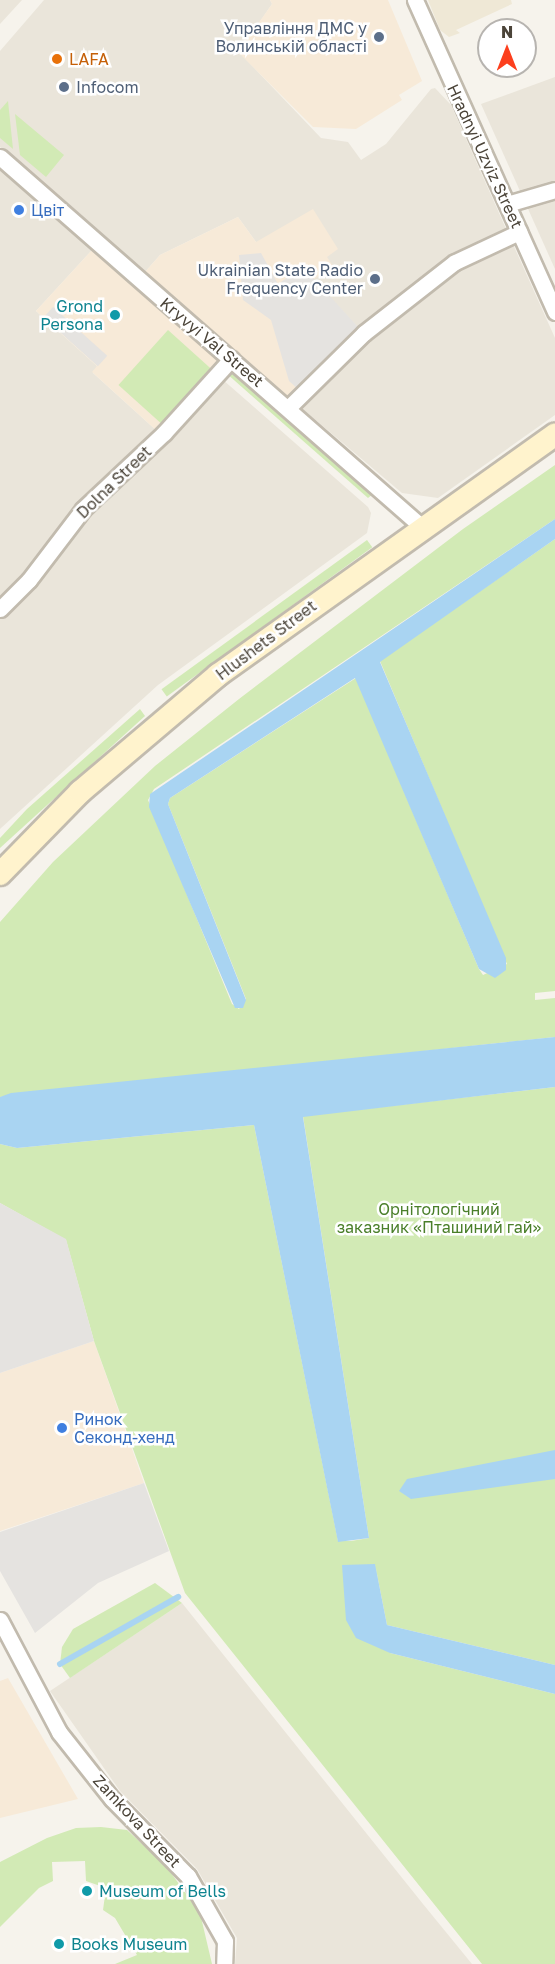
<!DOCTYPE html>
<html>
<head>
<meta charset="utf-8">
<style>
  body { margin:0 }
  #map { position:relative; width:555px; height:1964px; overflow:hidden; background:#f6f3ec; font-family:"Golos Text",sans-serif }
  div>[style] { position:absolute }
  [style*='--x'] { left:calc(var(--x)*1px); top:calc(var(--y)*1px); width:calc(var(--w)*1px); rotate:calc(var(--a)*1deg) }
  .residential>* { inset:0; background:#eae5da }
  .commercial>* { inset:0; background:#f7ead8 }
  .education>* { inset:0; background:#efe8d6 }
  .green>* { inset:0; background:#d2eab5; transform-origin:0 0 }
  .parking>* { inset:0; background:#e5e3e0; transform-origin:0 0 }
  .water>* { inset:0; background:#a9d4f2 }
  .stream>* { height:6px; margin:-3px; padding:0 3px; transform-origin:3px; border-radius:3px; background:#a9d4f2 }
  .roads { filter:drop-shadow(2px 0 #c2bbae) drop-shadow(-2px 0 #c2bbae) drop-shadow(0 2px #c2bbae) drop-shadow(0 -2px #c2bbae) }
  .street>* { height:15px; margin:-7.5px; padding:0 7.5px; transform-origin:7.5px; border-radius:7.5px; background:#fff }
  .secondary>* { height:22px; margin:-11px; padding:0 11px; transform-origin:11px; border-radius:11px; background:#fff3cd }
  .dots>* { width:16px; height:16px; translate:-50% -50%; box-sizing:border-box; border:3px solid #fff; border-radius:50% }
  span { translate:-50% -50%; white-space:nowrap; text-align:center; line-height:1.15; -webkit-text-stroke:5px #fff; paint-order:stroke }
  .service-label { font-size:16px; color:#4e5e75 }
  .right { translate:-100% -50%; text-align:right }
  .left { translate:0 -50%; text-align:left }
  .food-label { font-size:16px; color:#c56008 }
  .street-label { font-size:16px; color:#4b4439 }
  .shop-label { font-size:16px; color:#366cbe }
  .culture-label { font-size:16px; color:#0d838f }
  .park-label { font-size:16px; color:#4a7f2a }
  .north { position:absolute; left:477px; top:18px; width:60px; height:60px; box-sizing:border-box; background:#fff; border:2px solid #b7b4b0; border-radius:50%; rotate:0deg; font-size:16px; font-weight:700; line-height:24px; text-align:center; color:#4b4439 }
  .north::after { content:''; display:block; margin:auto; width:21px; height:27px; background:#fc3f1d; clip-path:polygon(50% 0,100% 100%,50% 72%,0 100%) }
</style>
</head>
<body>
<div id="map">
  <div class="residential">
    <i style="clip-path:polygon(0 0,22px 0,0 24px)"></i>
    <i style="clip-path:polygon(44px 0,270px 0,272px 4px,239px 52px,321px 138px,348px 142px,361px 160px,386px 144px,431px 89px,435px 88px,451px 105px,507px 231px,360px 329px,312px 280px,332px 266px,256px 242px,238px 217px,160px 255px,145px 272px,0 147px,0 51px)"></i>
    <i style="clip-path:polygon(555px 77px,555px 269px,481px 104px)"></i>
    <i style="clip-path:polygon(0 168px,92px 250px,36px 311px,98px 367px,93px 373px,157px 431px,0 600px)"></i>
    <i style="clip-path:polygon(512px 242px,555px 338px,555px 415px,438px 498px,402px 493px,299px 406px,367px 337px,458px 267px)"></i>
    <i style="clip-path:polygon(222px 379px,368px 507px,371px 513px,367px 533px,158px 685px,0 829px,0 619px,34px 585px,88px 513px)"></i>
    <i style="clip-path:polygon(182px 1603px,423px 1904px,472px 1964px,235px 1964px,237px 1938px,197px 1869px,120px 1791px,50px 1691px)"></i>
  </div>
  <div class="commercial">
    <i style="clip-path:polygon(270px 0,388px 0,422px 81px,399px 95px,402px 100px,356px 129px,313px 127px,238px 52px,272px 4px)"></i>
    <i style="clip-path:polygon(313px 209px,338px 249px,327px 257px,333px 266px,313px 280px,360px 329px,290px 398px,145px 272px,160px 255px,238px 217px,256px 242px)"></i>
    <i style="clip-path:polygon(92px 250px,221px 361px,157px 431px,92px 372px,97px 366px,36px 311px)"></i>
    <i style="clip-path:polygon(94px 1341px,144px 1483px,0 1531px,0 1373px)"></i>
    <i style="clip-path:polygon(8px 1678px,78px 1799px,0 1818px,0 1681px)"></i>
  </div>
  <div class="education">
    <i style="clip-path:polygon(428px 0,511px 0,512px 4px,456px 30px,460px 33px,449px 37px,440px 30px)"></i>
  </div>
  <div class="green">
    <i style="clip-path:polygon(8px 101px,13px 149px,0 138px,0 110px)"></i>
    <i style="clip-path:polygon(15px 114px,64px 155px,46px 177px,20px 155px)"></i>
    <i style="left:168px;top:330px;width:59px;height:74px;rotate:42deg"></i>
    <i style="clip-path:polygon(229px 369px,373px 494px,368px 498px,226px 373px)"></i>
    <i style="clip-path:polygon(555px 465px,555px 519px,154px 789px,148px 800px,232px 1004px,239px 1009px,246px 999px,168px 804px,170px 798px,356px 678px,479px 969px,483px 975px,507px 964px,380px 661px,555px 539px,555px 991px,535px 993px,535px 1000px,555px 998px,555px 1037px,0 1097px,0 922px,53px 862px,155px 766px,239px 699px,463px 529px)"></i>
    <i style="left:367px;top:540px;width:9px;height:254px;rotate:54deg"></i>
    <i style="clip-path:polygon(140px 709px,145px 716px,0 848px,0 838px,27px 809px)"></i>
    <i style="clip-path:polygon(555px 1087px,555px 1665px,387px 1625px,375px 1564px,390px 1653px,555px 1694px,555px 1964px,482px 1964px,185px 1593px,94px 1341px,66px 1240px,0 1203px,0 1144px,17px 1148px,254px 1125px,338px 1541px,351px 1541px,369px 1538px,303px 1116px)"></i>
    <i style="clip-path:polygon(155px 1583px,182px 1603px,70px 1678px,60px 1664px,62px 1647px,73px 1629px)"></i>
    <i style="clip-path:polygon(101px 1827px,127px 1830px,166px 1866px,200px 1913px,212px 1964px,115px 1964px,137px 1955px,115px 1918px,103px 1910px,106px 1888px,86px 1881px,85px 1861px,52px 1862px,53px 1881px,39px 1888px,0 1927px,0 1862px,47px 1838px,76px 1828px)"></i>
  </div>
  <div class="parking">
    <i style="clip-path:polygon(261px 253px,278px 284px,303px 267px,360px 329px,299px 390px,289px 381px,271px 320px,243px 300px,239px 255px)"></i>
    <i style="left:53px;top:307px;width:73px;height:14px;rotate:42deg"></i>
    <i style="clip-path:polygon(0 1203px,66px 1239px,94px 1341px,0 1373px)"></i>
    <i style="clip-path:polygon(144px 1483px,169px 1551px,98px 1583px,35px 1633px,0 1571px,0 1532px)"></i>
  </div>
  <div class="water">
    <i style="clip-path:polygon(555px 519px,555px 539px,380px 662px,506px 958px,506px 970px,495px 978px,479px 969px,355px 678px,170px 798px,168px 804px,246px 1000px,243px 1008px,235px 1008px,149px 807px,150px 794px)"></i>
    <i style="clip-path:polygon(555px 1037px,555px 1087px,303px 1117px,369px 1538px,338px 1542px,254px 1125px,17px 1148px,0 1144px,0 1097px,11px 1093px)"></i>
    <i style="clip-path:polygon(555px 1450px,555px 1479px,411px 1499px,399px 1491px,407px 1479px)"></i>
    <i style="clip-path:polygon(375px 1564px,387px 1625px,555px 1665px,555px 1694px,390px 1653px,356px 1638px,346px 1620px,342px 1565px)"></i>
  </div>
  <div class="stream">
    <i style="--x:60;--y:1664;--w:136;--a:-29.6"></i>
  </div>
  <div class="roads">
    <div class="street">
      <i style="--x:415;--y:0;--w:342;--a:65.8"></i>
      <i style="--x:0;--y:157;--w:563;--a:41.25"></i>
      <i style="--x:507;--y:204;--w:50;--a:-16.3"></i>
      <i style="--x:289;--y:407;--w:105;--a:-44.6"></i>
      <i style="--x:364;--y:333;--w:115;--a:-38"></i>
      <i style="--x:455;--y:262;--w:71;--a:-25.1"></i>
      <i style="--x:0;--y:609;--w:41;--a:-45"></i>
      <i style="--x:29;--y:580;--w:89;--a:-52.7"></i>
      <i style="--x:83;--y:509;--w:111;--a:-43.2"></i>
      <i style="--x:164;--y:433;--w:100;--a:-47.8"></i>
      <i style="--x:0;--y:1620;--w:127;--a:62.2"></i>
      <i style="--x:59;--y:1732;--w:85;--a:51.7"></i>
      <i style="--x:112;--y:1799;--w:108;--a:45.4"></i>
      <i style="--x:188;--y:1876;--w:75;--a:60.4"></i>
      <i style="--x:225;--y:1941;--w:23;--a:92"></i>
    </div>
    <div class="secondary">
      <i style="--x:0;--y:874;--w:115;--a:-45.7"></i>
      <i style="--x:80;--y:792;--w:181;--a:-40.3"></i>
      <i style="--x:218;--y:675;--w:414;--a:-35.5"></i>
    </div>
  </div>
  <div class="dots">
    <i style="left:379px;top:37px;background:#5c6f8a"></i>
    <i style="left:57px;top:59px;background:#e8710a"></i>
    <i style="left:64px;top:87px;background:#5c6f8a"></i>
    <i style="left:19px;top:210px;background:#3f7fe0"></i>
    <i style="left:375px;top:279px;background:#5c6f8a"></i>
    <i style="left:115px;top:315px;background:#0f9aa8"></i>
    <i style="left:62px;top:1428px;background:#3f7fe0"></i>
    <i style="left:87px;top:1891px;background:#0f9aa8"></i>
    <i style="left:59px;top:1944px;background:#0f9aa8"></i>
  </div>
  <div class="service-label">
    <span class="right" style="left:367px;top:37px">Управління ДМС у<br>Волинській області</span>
    <span class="left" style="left:76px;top:87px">Infocom</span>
    <span class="right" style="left:363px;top:279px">Ukrainian State Radio<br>Frequency Center</span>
  </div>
  <div class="food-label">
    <span class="left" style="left:69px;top:59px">LAFA</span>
  </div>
  <div class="street-label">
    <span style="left:485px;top:156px;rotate:65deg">Hradnyi Uzviz Street</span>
    <span style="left:212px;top:342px;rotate:40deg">Kryvyi Val Street</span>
    <span style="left:114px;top:482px;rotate:-44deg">Dolna Street</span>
    <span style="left:266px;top:640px;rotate:-37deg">Hlushets Street</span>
    <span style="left:137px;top:1821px;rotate:47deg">Zamkova Street</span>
  </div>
  <div class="shop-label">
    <span class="left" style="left:31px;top:210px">Цвіт</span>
    <span class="left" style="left:74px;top:1428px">Ринок<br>Секонд-хенд</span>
  </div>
  <div class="culture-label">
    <span class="right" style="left:103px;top:315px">Grond<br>Persona</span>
    <span class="left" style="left:99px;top:1891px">Museum of Bells</span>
    <span class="left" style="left:71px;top:1944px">Books Museum</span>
  </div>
  <div class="park-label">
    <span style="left:439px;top:1218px">Орнітологічний<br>заказник «Пташиний гай»</span>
  </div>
  <div class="north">N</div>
</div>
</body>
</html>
